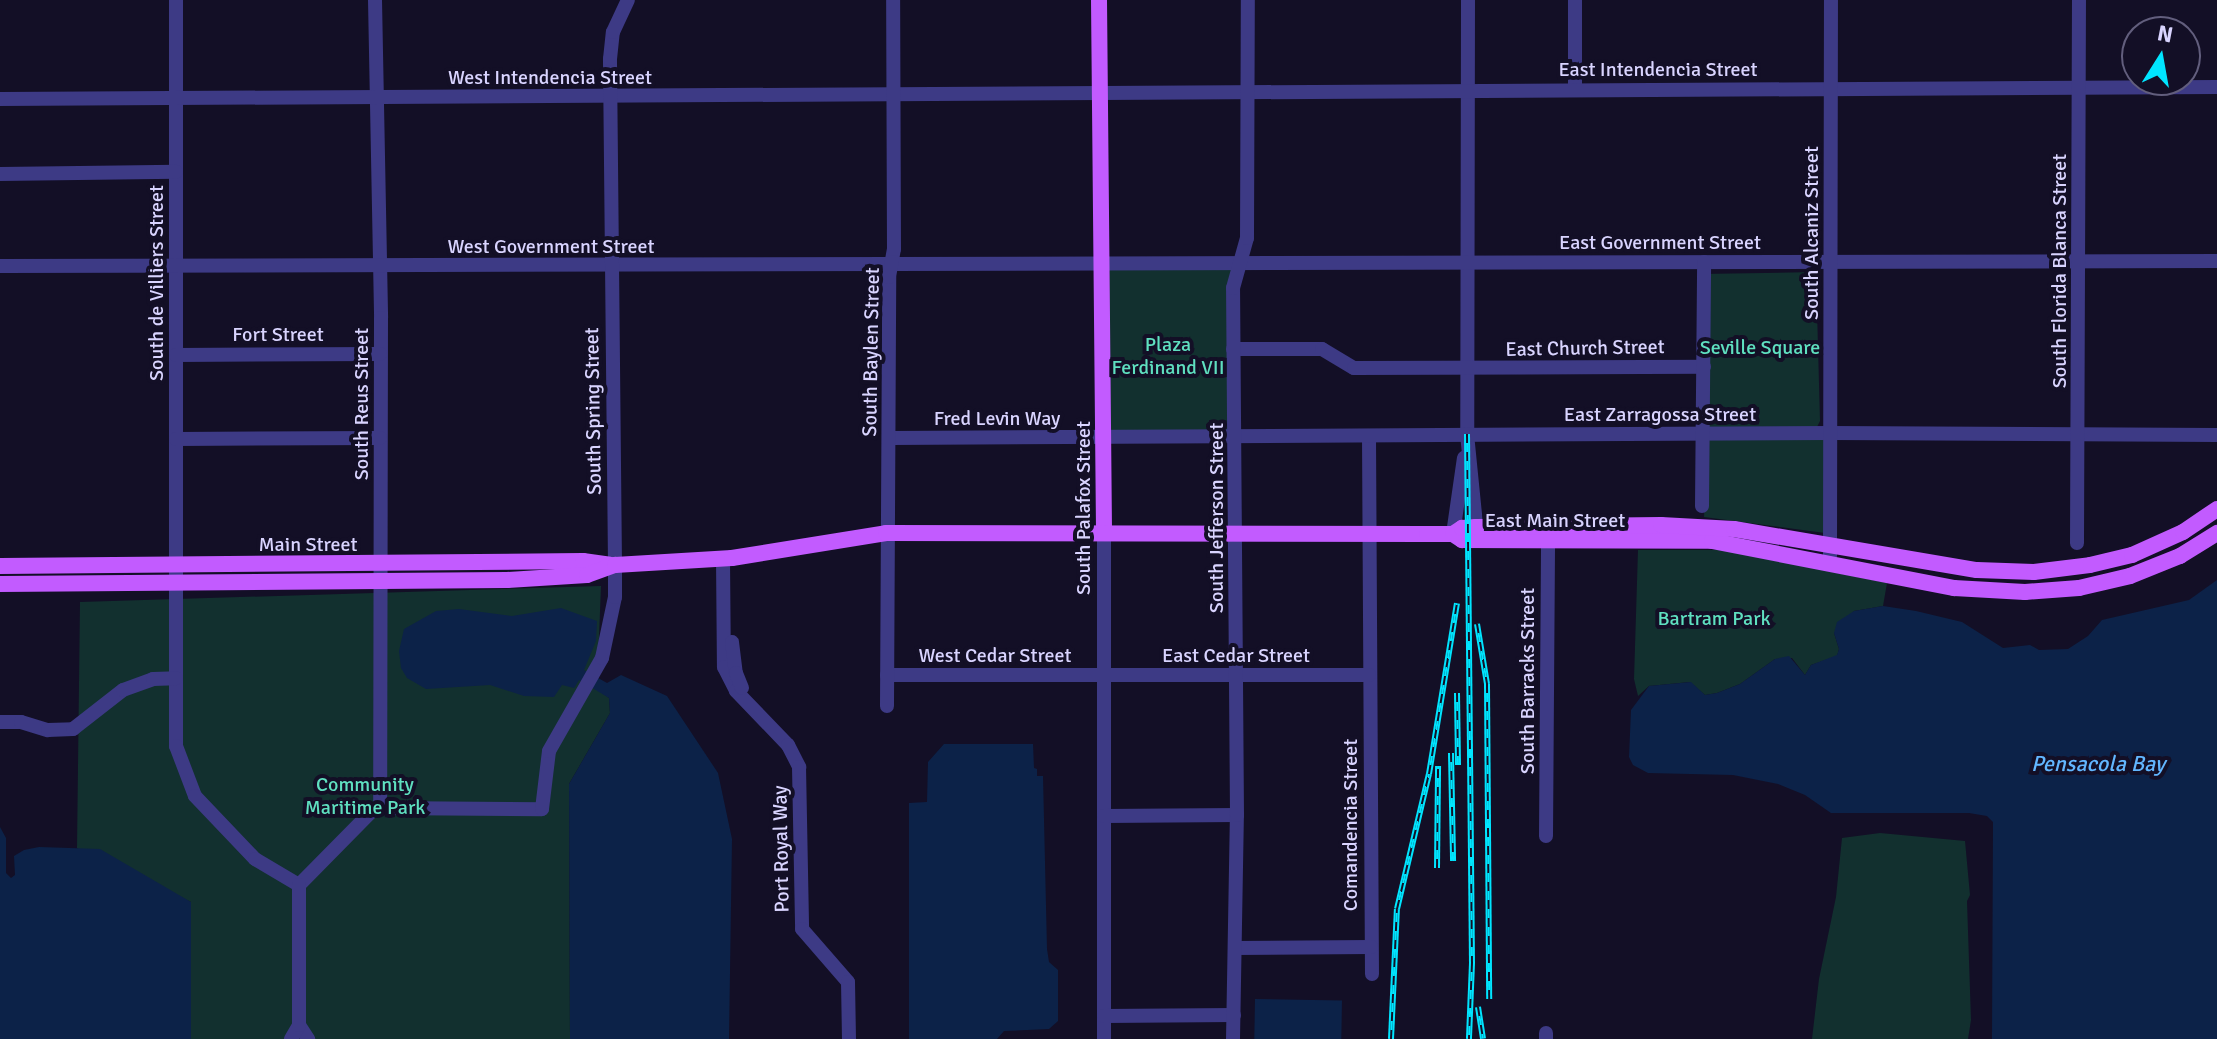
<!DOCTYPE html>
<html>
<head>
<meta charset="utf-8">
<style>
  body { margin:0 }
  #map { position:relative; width:2217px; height:1039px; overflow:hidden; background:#130f26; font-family:Signika,sans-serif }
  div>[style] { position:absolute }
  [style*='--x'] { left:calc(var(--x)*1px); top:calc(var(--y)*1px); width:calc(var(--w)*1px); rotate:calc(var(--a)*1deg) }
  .green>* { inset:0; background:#12302f; transform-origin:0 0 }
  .water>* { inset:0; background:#0c2248; transform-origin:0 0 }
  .minor>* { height:14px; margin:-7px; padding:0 7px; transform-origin:7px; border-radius:7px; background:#3d3a85 }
  .major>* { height:16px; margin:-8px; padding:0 8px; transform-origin:8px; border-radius:8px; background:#c25bff }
  .rail>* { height:6px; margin-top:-3px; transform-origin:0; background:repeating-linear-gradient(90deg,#130f26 0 9px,#00e5ff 0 18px); box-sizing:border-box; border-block:2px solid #00e5ff }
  span { translate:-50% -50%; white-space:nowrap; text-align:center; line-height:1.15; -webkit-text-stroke:8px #130f26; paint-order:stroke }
  .street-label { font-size:20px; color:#d9d4ff }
  .park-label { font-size:20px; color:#5fe0c0 }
  .water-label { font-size:22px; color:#62b6ff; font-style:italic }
  .north { position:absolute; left:2121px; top:16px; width:80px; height:80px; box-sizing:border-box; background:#130f26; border:2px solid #625e7d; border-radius:50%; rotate:11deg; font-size:22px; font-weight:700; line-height:32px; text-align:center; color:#d9d4ff }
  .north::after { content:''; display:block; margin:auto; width:28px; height:36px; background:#00e5ff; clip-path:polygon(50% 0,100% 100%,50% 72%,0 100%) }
</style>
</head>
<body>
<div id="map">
  <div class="green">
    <i style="left:1103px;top:264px;width:137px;height:173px"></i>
    <i style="clip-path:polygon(1816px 272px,1820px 421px,1816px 429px,1709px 429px,1701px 274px)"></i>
    <i style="clip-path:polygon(1826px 438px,1825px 533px,1704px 517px,1708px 439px)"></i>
    <i style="clip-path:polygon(1638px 550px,1721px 550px,1887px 583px,1883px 606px,1854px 611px,1834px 633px,1839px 649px,1837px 656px,1811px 665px,1805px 675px,1792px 658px,1775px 659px,1740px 684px,1717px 693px,1705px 695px,1690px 682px,1649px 686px,1638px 696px,1634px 679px)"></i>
    <i style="clip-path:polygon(601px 586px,597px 689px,609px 698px,610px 713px,569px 784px,570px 1039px,191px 1039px,191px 902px,77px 848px,80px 602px)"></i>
    <i style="clip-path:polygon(1880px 833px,1965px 841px,1970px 895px,1967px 901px,1971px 1020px,1968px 1039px,1812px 1039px,1819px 979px,1836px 897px,1842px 838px)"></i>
  </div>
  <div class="water">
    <i style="clip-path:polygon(2217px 580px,2217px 1039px,1992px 1039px,1993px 822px,1987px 816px,1969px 813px,1831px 813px,1805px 795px,1778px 784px,1733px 775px,1648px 773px,1633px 765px,1629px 757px,1631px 710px,1649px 686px,1691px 682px,1705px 695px,1717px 693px,1740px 684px,1775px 659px,1789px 656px,1805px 675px,1811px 665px,1837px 655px,1839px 649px,1834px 633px,1837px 622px,1854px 611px,1883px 606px,1916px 611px,1962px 622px,2003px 648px,2030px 645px,2039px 650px,2068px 649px,2088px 636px,2102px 620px,2189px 600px)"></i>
    <i style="clip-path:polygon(561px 608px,597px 621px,596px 641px,584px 670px,607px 683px,621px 675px,667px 696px,718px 773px,732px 839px,729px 1039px,570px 1039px,569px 784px,610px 713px,609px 698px,579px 680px,574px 688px,562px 685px,554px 697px,524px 696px,490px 685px,426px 689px,407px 678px,401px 668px,399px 651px,404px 629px,436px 611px,459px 609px,512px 616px)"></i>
    <i style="clip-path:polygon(944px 744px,1033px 744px,1034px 768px,1037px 769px,1037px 776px,1043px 776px,1047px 949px,1049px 962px,1058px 970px,1058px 1021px,1049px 1029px,1004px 1031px,997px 1039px,909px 1039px,909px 803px,927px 802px,928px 762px)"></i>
    <i style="clip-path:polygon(0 827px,6px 838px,6px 873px,11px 878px,15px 875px,14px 856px,24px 850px,39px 847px,100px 849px,191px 902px,191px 1039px,0 1039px)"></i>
    <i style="left:1255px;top:999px;width:87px;height:40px;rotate:1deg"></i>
  </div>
  <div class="minor">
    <i style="--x:176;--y:0;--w:746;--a:90"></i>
    <i style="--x:176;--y:746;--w:53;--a:69.2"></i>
    <i style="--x:195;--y:796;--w:87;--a:46.4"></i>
    <i style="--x:255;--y:859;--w:51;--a:30.6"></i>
    <i style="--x:375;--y:0;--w:318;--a:88.9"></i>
    <i style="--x:381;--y:318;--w:490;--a:90.1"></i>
    <i style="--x:1468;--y:0;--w:434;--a:90.1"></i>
    <i style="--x:1467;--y:434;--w:101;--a:84.3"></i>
    <i style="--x:1575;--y:0;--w:89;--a:90"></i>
    <i style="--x:0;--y:99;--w:2217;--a:-0.31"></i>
    <i style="--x:0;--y:174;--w:176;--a:-0.7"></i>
    <i style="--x:0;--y:266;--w:2217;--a:-0.13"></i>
    <i style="--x:1233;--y:349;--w:89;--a:0"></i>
    <i style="--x:1322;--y:349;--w:37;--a:31"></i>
    <i style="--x:1354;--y:368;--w:350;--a:-0.2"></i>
    <i style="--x:176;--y:355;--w:204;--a:-0.3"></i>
    <i style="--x:1369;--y:437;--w:537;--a:89.68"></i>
    <i style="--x:891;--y:438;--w:939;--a:-0.31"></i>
    <i style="--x:1830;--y:433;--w:387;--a:0.3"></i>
    <i style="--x:176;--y:439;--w:204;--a:-0.3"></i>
    <i style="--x:1702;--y:506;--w:244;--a:-89.5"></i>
    <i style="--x:1104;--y:533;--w:506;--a:90"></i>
    <i style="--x:1453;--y:534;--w:77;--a:-81.8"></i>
    <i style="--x:2077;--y:543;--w:543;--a:-89.79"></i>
    <i style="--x:1830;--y:556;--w:556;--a:-89.9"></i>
    <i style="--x:723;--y:559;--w:108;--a:89.5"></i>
    <i style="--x:724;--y:667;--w:27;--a:63"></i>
    <i style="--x:736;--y:691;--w:75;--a:46.1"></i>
    <i style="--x:788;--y:745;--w:25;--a:63"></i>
    <i style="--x:799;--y:767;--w:162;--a:88.9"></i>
    <i style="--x:802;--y:929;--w:70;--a:49"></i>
    <i style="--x:848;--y:982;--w:57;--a:89"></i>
    <i style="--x:732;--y:642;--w:31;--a:83"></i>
    <i style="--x:736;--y:673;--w:16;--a:68"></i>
    <i style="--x:887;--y:675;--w:482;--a:0"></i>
    <i style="--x:887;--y:706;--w:429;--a:-89.7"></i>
    <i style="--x:889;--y:277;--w:28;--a:-80"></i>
    <i style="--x:894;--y:249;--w:249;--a:-90.2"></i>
    <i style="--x:0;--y:722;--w:21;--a:0"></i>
    <i style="--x:21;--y:722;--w:28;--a:17"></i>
    <i style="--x:48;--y:730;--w:25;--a:-2"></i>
    <i style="--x:73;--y:729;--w:63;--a:-38"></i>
    <i style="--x:123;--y:690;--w:32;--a:-20"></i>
    <i style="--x:153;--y:679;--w:23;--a:-2"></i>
    <i style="--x:1104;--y:816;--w:133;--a:-0.4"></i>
    <i style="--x:1546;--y:836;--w:306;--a:-89.6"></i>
    <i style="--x:299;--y:885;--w:103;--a:-45.4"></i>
    <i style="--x:371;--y:812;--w:10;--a:-24"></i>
    <i style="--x:380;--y:808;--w:162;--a:0.4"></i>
    <i style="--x:542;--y:809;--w:58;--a:-83.1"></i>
    <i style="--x:549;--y:751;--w:107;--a:-60.3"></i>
    <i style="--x:602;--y:658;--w:62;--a:-78"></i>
    <i style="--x:615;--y:597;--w:32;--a:-90"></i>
    <i style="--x:615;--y:565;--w:506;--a:-90.57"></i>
    <i style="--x:610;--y:59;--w:27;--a:-84"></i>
    <i style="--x:613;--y:32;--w:35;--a:-65"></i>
    <i style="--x:1235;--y:948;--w:136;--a:-0.4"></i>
    <i style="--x:1104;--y:1016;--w:130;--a:-0.4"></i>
    <i style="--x:299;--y:1025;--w:17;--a:57"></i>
    <i style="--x:291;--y:1039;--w:16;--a:-60"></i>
    <i style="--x:299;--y:1025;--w:140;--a:-90"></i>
    <i style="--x:1233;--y:1039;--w:224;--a:-89"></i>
    <i style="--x:1237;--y:815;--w:527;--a:-90.43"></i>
    <i style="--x:1233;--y:288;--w:52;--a:-74.4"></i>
    <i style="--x:1247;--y:238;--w:238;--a:-89.8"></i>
    <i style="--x:1546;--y:1039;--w:6;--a:-90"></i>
  </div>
  <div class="major">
    <i style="--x:1099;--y:0;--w:533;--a:89.46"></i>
    <i style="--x:1453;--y:534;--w:11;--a:34"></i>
    <i style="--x:1462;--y:540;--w:250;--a:0.2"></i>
    <i style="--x:1712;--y:541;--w:247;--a:11"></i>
    <i style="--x:1954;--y:588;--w:71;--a:3.2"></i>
    <i style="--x:2025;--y:592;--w:54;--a:-4.2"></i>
    <i style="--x:2079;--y:588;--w:52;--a:-13.2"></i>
    <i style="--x:2130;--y:576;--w:54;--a:-21.8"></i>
    <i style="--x:2180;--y:556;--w:44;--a:-31.9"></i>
    <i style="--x:0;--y:566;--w:583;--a:-0.49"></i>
    <i style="--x:583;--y:561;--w:27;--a:8"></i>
    <i style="--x:0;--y:584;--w:507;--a:-0.45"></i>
    <i style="--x:507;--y:580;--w:80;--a:-3.6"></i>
    <i style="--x:587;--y:575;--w:30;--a:-20"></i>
    <i style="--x:615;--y:565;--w:117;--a:-3.4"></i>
    <i style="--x:732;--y:558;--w:156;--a:-9.2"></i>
    <i style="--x:886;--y:533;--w:541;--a:0.11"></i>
    <i style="--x:1427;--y:534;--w:26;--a:0"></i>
    <i style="--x:1453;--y:534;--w:11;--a:-34"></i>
    <i style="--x:1462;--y:528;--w:14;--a:-4"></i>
    <i style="--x:1476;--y:527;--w:185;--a:-0.6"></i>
    <i style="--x:1661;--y:525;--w:73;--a:3.1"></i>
    <i style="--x:1734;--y:529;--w:246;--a:9.6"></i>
    <i style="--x:1977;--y:570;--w:57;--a:2"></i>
    <i style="--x:2034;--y:572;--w:56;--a:-7.1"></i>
    <i style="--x:2090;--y:565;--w:43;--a:-13.4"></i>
    <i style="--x:2132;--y:555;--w:56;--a:-24.3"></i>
    <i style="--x:2183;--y:532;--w:41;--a:-34.1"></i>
  </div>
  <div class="rail">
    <i style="--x:1467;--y:434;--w:529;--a:89.46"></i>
    <i style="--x:1472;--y:963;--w:76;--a:92.3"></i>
    <i style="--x:1477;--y:624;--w:61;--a:80.5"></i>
    <i style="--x:1487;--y:684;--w:315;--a:89.6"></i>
    <i style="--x:1457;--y:693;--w:72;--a:89.2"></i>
    <i style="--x:1451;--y:753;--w:108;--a:88.9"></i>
    <i style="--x:1437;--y:868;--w:102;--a:-89.4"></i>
    <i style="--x:1478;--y:1007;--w:32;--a:81"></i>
    <i style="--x:1391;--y:1039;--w:130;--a:-87.4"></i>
    <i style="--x:1397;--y:909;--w:139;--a:-76.7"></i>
    <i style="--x:1429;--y:774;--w:173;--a:-80.7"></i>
  </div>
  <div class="street-label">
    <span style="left:1658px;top:69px">East Intendencia Street</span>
    <span style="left:550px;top:77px">West Intendencia Street</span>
    <span style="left:1811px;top:233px;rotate:-90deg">South Alcaniz Street</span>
    <span style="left:1660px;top:242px">East Government Street</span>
    <span style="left:551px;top:246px">West Government Street</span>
    <span style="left:2059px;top:271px;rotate:-90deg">South Florida Blanca Street</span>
    <span style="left:156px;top:283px;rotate:-90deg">South de Villiers Street</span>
    <span style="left:278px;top:334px">Fort Street</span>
    <span style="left:1585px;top:348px;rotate:-1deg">East Church Street</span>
    <span style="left:871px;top:352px;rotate:-89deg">South Baylen Street</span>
    <span style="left:361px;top:404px;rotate:-90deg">South Reus Street</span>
    <span style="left:593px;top:411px;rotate:-91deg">South Spring Street</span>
    <span style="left:1660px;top:414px">East Zarragossa Street</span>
    <span style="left:997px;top:418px">Fred Levin Way</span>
    <span style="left:1083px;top:508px;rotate:-90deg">South Palafox Street</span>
    <span style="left:1216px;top:518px;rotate:-90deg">South Jefferson Street</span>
    <span style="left:1555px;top:520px">East Main Street</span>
    <span style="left:308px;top:544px">Main Street</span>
    <span style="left:995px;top:655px">West Cedar Street</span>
    <span style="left:1236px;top:655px">East Cedar Street</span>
    <span style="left:1527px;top:681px;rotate:-90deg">South Barracks Street</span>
    <span style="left:1350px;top:825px;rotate:-90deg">Comandencia Street</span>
    <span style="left:781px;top:849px;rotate:-91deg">Port Royal Way</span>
  </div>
  <div class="park-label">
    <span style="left:1168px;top:356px">Plaza<br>Ferdinand VII</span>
    <span style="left:1760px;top:347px">Seville Square</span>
    <span style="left:1714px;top:618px">Bartram Park</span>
    <span style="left:365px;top:796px">Community<br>Maritime Park</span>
  </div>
  <div class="water-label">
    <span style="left:2098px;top:764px">Pensacola Bay</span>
  </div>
  <div class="north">N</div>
</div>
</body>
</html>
